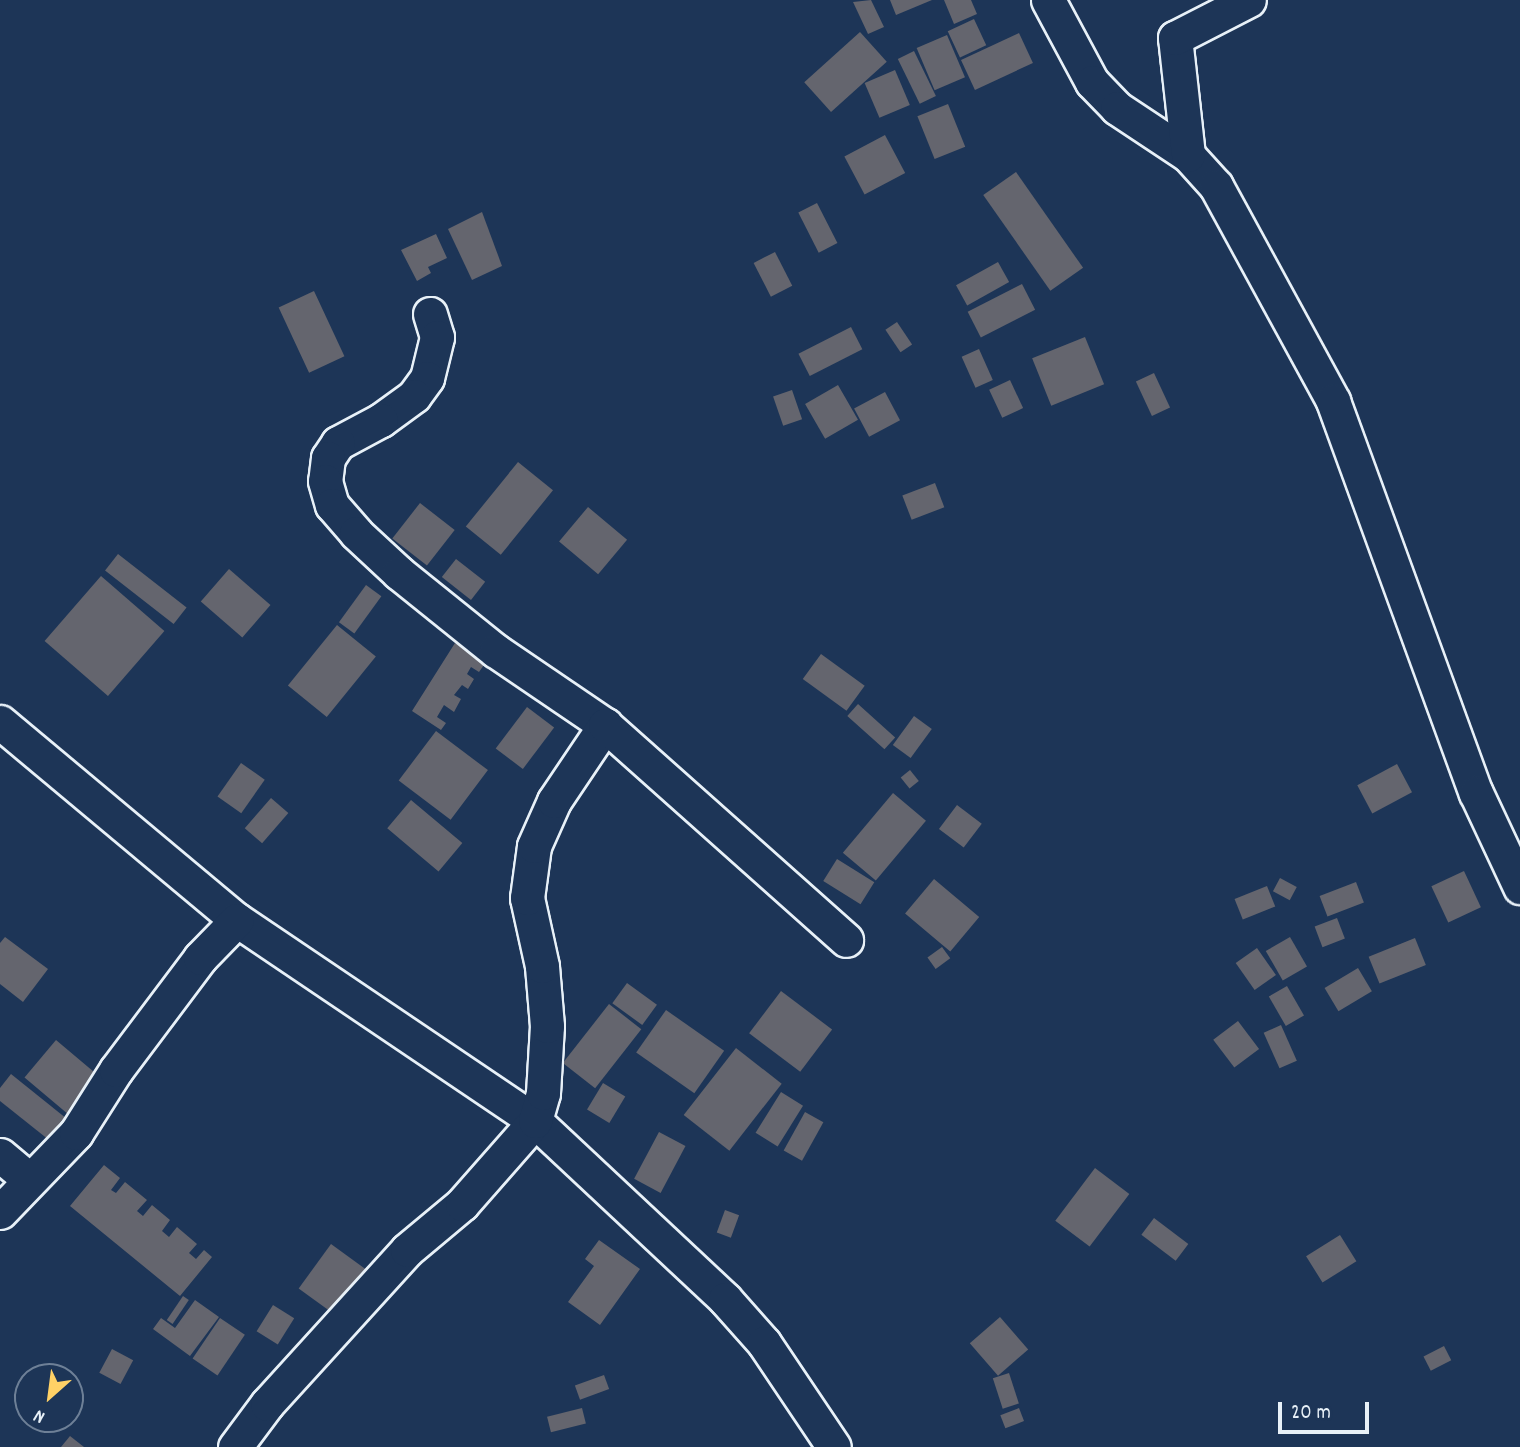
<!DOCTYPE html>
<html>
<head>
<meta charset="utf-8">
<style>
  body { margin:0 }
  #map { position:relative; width:1520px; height:1447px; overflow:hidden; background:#1d3557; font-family:Dekko,sans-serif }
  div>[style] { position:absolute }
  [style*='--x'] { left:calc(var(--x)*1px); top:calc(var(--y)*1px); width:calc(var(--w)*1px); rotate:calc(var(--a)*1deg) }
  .building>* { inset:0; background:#64656e; transform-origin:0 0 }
  .roads { filter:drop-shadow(2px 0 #e8f1f8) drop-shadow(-2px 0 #e8f1f8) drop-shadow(0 2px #e8f1f8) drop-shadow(0 -2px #e8f1f8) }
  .minor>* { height:33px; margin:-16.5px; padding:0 16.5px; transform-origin:16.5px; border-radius:16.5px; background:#1d3557 }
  span { translate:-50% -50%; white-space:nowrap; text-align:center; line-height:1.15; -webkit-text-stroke:5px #1d3557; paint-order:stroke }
  .north { position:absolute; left:14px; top:1363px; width:70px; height:70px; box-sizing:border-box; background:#1d3557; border:2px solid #6e8097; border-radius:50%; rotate:208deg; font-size:19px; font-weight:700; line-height:28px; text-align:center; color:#e8f1f8 }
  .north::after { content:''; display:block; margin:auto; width:24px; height:32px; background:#ffd166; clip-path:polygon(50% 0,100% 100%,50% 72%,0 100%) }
  .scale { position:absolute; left:1278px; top:1402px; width:91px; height:32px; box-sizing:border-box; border:4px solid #e8f1f8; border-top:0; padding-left:9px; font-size:21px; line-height:24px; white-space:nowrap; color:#e8f1f8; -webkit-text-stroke:5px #1d3557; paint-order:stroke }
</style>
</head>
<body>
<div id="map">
  <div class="building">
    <i style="clip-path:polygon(871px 0,884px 27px,868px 34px,853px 2px)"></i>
    <i style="clip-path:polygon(890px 0,932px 0,896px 15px)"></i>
    <i style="clip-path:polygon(944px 0,971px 0,977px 14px,954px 24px)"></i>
    <i style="left:974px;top:19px;width:29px;height:29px;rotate:65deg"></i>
    <i style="left:860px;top:32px;width:40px;height:75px;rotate:48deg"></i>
    <i style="left:1019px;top:33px;width:33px;height:64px;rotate:65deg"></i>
    <i style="left:947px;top:35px;width:46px;height:33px;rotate:67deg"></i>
    <i style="left:914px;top:51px;width:50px;height:18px;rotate:64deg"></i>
    <i style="left:895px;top:70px;width:38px;height:33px;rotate:67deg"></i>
    <i style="left:948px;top:104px;width:46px;height:33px;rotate:68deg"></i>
    <i style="left:885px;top:135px;width:43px;height:46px;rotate:62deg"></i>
    <i style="left:1016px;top:172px;width:117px;height:40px;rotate:55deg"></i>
    <i style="left:817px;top:203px;width:45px;height:21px;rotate:63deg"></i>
    <i style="clip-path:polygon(482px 212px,502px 266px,472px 280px,448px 229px)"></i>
    <i style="clip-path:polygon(436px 234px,447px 258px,428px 267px,431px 273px,417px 281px,401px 250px)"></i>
    <i style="left:775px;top:252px;width:38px;height:24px;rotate:63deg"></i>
    <i style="left:998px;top:262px;width:23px;height:48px;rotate:61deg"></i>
    <i style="left:1022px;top:284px;width:29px;height:61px;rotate:63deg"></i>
    <i style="left:314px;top:291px;width:72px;height:39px;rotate:65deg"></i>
    <i style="left:897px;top:322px;width:27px;height:14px;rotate:56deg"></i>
    <i style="left:851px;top:327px;width:25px;height:59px;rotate:63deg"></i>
    <i style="left:1085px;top:337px;width:51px;height:57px;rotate:68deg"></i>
    <i style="left:979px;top:349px;width:34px;height:19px;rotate:66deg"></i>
    <i style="left:1154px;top:373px;width:38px;height:20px;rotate:65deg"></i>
    <i style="left:1010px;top:380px;width:31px;height:23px;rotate:65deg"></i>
    <i style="left:838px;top:385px;width:40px;height:38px;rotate:60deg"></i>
    <i style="left:792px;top:390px;width:31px;height:20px;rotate:71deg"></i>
    <i style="left:885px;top:392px;width:32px;height:35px;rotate:62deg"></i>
    <i style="left:518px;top:462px;width:45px;height:83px;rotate:39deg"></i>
    <i style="left:935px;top:483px;width:26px;height:35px;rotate:69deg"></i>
    <i style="left:420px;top:503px;width:44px;height:45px;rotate:38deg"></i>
    <i style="left:588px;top:507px;width:51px;height:45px;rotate:40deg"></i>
    <i style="left:118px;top:554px;width:87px;height:21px;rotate:38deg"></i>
    <i style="left:456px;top:559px;width:37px;height:23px;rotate:38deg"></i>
    <i style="left:229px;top:569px;width:55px;height:43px;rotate:41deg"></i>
    <i style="left:101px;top:576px;width:84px;height:86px;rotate:41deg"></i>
    <i style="left:366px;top:585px;width:19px;height:46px;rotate:36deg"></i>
    <i style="left:337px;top:625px;width:50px;height:78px;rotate:39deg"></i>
    <i style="clip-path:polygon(455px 643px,486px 662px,479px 672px,471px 667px,467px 674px,474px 679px,468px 689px,462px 685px,454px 695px,461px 699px,454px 712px,444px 705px,437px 717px,446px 723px,441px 730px,412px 711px)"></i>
    <i style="left:821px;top:654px;width:54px;height:31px;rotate:36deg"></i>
    <i style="left:858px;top:704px;width:50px;height:16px;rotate:42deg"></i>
    <i style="left:527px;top:707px;width:34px;height:52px;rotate:37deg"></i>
    <i style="left:914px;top:716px;width:22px;height:36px;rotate:36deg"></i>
    <i style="left:436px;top:731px;width:65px;height:62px;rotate:37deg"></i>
    <i style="left:241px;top:763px;width:29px;height:41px;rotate:35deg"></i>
    <i style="left:1397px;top:764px;width:32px;height:45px;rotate:62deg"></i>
    <i style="left:910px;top:770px;width:14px;height:12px;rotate:51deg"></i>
    <i style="left:893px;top:793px;width:43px;height:78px;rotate:40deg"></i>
    <i style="left:271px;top:798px;width:23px;height:40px;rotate:41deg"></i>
    <i style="left:411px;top:800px;width:67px;height:37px;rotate:40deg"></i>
    <i style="left:957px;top:805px;width:31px;height:30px;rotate:37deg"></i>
    <i style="left:837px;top:859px;width:44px;height:26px;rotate:32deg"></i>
    <i style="left:1464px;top:871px;width:40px;height:36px;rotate:65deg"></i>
    <i style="left:1280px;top:878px;width:19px;height:15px;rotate:28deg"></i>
    <i style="left:934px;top:879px;width:59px;height:45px;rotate:40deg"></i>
    <i style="left:1356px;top:882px;width:22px;height:39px;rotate:69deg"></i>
    <i style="left:1267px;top:886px;width:22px;height:35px;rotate:68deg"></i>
    <i style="left:1337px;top:918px;width:22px;height:24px;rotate:69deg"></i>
    <i style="clip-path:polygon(5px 937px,48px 969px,23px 1002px,0 984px,0 943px)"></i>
    <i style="left:1290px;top:937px;width:34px;height:28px;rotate:60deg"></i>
    <i style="left:1415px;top:938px;width:29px;height:50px;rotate:68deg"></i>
    <i style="left:942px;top:947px;width:14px;height:18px;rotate:54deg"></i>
    <i style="left:1257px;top:948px;width:33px;height:26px;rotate:55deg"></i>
    <i style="left:1358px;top:968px;width:27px;height:39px;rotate:59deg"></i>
    <i style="left:627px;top:983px;width:37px;height:25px;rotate:36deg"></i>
    <i style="left:1287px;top:986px;width:34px;height:21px;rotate:60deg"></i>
    <i style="left:781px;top:991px;width:64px;height:53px;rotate:37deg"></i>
    <i style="left:609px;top:1004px;width:41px;height:75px;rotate:38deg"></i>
    <i style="left:666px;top:1010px;width:71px;height:52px;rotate:35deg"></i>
    <i style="left:1238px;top:1021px;width:35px;height:31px;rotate:53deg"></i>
    <i style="left:1281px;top:1025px;width:39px;height:19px;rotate:66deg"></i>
    <i style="left:56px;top:1040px;width:57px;height:49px;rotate:40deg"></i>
    <i style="left:736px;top:1048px;width:58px;height:85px;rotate:38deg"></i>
    <i style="clip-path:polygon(11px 1074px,77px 1127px,59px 1148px,0 1101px,0 1088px)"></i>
    <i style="left:603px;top:1083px;width:26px;height:31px;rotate:31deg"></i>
    <i style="left:781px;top:1092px;width:26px;height:48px;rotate:32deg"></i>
    <i style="left:805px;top:1112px;width:21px;height:44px;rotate:29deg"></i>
    <i style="left:659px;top:1132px;width:30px;height:53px;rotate:28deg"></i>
    <i style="clip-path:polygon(104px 1165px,120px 1178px,111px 1190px,116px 1193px,125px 1182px,147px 1200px,137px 1211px,143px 1216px,152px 1205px,170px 1220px,162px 1231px,169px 1237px,177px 1227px,197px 1244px,189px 1253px,196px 1259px,204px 1250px,212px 1257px,180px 1296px,70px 1206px)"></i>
    <i style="left:1095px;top:1168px;width:43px;height:66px;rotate:37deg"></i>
    <i style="left:725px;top:1210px;width:15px;height:24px;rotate:20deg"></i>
    <i style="left:1154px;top:1218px;width:43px;height:21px;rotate:37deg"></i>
    <i style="left:1340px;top:1235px;width:31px;height:40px;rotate:58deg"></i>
    <i style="clip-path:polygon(599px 1240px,640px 1269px,600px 1325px,568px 1302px,594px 1266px,585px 1259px)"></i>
    <i style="left:331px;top:1244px;width:52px;height:55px;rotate:36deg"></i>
    <i style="left:183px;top:1296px;width:7px;height:29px;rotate:34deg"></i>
    <i style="clip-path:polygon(195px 1300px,219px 1317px,190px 1356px,153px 1329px,161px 1318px,175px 1328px)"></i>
    <i style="left:273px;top:1305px;width:25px;height:31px;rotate:32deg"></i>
    <i style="left:1000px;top:1317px;width:43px;height:40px;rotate:49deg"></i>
    <i style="left:220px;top:1318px;width:30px;height:49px;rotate:34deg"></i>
    <i style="left:1444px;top:1346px;width:16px;height:23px;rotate:63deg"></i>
    <i style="left:112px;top:1349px;width:24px;height:27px;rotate:28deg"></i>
    <i style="left:1009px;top:1373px;width:32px;height:17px;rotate:72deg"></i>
    <i style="left:604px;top:1375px;width:15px;height:31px;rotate:70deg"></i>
    <i style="left:582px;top:1408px;width:16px;height:36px;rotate:76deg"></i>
    <i style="left:1019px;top:1408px;width:14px;height:20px;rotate:69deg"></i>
    <i style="clip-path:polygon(70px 1436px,84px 1447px,61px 1447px)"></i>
  </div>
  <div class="roads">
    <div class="minor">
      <i style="--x:1048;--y:0;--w:93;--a:61.8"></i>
      <i style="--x:1092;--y:82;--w:36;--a:46"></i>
      <i style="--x:1117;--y:108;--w:85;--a:33.5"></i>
      <i style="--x:1188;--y:155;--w:42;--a:47.9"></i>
      <i style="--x:1216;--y:186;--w:245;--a:61.4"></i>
      <i style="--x:1333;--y:401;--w:417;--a:70"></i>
      <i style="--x:1476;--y:793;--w:104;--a:64.9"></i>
      <i style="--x:1188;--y:155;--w:118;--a:-96.3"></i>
      <i style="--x:1175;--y:38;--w:83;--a:-27.2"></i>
      <i style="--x:430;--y:314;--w:24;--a:73"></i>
      <i style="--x:437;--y:337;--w:42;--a:103.7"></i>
      <i style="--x:427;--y:378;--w:22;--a:126"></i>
      <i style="--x:414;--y:396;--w:41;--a:144"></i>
      <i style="--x:381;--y:420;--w:49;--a:151.9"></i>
      <i style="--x:338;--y:443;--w:18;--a:124"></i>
      <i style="--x:328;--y:458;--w:23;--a:97"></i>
      <i style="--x:325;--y:481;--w:25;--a:74"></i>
      <i style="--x:332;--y:505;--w:37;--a:49"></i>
      <i style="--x:356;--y:533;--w:59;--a:42.9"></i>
      <i style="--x:399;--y:573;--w:124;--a:38.8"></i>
      <i style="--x:496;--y:651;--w:132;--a:34.2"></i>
      <i style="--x:0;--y:722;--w:309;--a:39.9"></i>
      <i style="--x:237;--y:920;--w:359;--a:34"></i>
      <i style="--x:535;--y:1121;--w:260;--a:43.1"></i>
      <i style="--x:725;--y:1299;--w:59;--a:48.4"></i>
      <i style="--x:764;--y:1343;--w:125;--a:56.1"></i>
      <i style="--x:0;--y:1155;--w:38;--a:40"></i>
      <i style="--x:0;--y:1212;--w:110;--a:-46.1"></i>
      <i style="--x:76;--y:1133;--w:75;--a:-57.6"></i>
      <i style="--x:116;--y:1070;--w:140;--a:-53.1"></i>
      <i style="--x:200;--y:958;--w:53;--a:-45.8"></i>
      <i style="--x:235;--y:1447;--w:54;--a:-53.3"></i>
      <i style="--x:267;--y:1404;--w:208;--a:-47.7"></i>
      <i style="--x:407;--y:1250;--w:72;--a:-39.9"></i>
      <i style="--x:462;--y:1204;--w:111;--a:-48.7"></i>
      <i style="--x:535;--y:1121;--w:29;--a:-74"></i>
      <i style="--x:543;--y:1093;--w:67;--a:-86.6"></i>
      <i style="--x:547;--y:1026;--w:60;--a:-94.8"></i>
      <i style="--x:542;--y:966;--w:70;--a:-102.4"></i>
      <i style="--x:527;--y:898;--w:52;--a:-82.3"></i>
      <i style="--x:534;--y:846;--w:49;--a:-66"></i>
      <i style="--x:554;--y:801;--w:92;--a:-56.1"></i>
      <i style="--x:605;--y:725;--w:323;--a:41.7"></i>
    </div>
  </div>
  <div class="north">N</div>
  <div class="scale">20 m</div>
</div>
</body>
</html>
